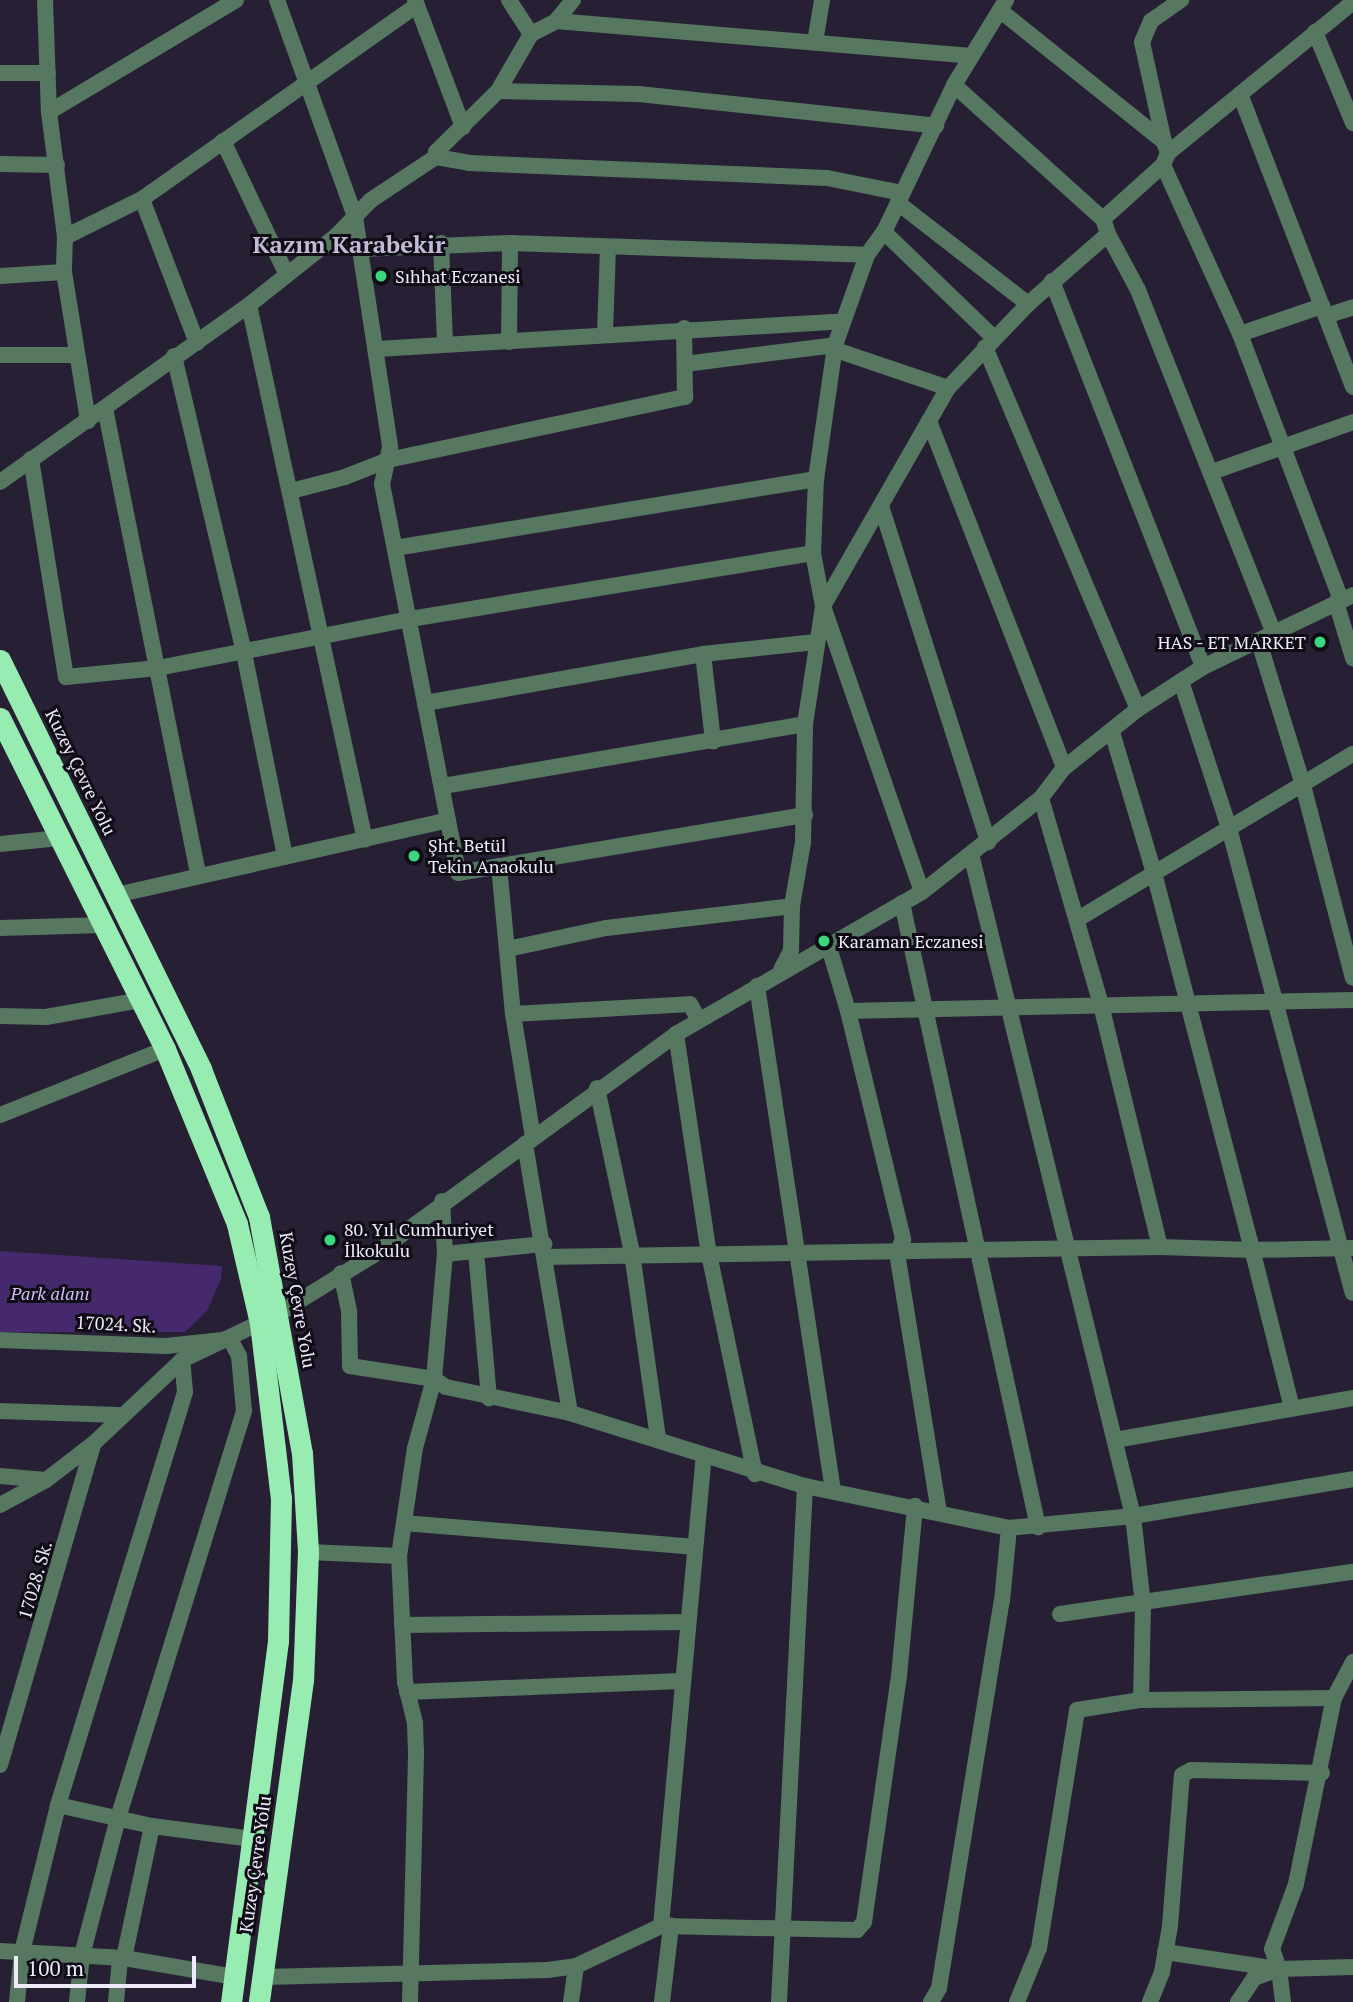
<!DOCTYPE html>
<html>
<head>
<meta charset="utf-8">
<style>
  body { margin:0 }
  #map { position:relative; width:1353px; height:2002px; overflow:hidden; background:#272035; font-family:"PT Serif",serif }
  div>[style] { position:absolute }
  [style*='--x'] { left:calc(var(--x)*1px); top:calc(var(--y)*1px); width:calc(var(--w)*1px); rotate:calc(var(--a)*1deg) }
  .green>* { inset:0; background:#45296c }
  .minor>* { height:16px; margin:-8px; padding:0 8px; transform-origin:8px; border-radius:8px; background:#567760 }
  .highway>* { height:21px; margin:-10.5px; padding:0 10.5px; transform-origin:10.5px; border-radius:10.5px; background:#96ecb1 }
  .dots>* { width:19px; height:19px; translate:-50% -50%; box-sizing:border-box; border:4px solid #0f0c15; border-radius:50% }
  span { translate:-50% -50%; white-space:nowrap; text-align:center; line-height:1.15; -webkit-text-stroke:6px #0f0c15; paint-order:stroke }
  .poi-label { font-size:18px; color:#eeeaf9 }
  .left { translate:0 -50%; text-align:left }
  .right { translate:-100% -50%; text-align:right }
  .street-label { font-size:18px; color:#eeeaf9 }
  .park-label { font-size:18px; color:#d1bcfa; font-style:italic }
  .district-label { font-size:24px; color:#c1b9d5; font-weight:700 }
  .scale { position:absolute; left:14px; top:1956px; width:182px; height:32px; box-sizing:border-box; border:4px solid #eeeaf9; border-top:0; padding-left:9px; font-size:21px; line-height:24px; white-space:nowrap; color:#eeeaf9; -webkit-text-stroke:5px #0f0c15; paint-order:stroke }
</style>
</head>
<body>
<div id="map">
  <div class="green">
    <i style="clip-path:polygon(0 1251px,222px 1266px,221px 1279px,207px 1311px,185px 1332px,0 1332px)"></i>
  </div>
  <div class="minor">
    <i style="--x:45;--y:0;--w:112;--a:88"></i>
    <i style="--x:49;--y:112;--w:126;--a:82.7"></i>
    <i style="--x:65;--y:237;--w:35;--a:92"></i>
    <i style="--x:64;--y:272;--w:151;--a:80.8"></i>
    <i style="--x:277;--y:0;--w:231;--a:70.2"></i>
    <i style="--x:355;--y:217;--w:233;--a:81.3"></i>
    <i style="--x:390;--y:447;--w:38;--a:102"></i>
    <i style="--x:382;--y:484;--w:396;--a:78.9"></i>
    <i style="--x:458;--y:873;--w:352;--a:-9.5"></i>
    <i style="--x:415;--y:0;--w:136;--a:69.3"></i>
    <i style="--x:509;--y:0;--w:40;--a:57.1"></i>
    <i style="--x:1002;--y:12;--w:208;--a:38.7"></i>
    <i style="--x:1164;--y:142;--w:12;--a:70"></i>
    <i style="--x:556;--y:21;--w:417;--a:4.8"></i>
    <i style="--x:1315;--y:32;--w:99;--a:67.3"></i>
    <i style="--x:815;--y:42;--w:43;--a:-80.5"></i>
    <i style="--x:0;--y:73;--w:48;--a:0"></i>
    <i style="--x:954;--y:85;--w:200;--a:42"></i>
    <i style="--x:498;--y:91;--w:141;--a:1.2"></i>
    <i style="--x:639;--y:94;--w:299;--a:6.1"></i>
    <i style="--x:1240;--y:94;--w:314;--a:68.9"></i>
    <i style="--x:49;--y:112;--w:218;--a:-30.9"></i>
    <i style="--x:223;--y:141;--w:148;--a:64.5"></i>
    <i style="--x:1164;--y:142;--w:102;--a:-102.4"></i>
    <i style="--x:1142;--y:42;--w:23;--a:-67"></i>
    <i style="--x:1151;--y:21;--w:37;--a:-35"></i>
    <i style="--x:436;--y:157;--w:34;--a:10"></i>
    <i style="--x:469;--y:163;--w:358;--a:2.4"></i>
    <i style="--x:827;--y:178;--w:76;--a:11.3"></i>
    <i style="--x:0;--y:164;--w:57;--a:1"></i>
    <i style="--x:1163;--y:165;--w:186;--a:65.5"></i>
    <i style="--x:1240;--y:334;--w:285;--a:69.2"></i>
    <i style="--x:142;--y:199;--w:154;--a:69.1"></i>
    <i style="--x:898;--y:203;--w:165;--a:37.8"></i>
    <i style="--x:884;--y:232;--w:151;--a:43.9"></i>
    <i style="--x:1108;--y:234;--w:64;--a:61.8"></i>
    <i style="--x:1138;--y:290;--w:370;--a:68.4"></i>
    <i style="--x:65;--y:237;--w:86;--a:-26.3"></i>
    <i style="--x:142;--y:199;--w:335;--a:-35.2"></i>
    <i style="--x:441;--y:243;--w:101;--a:87.7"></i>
    <i style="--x:361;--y:249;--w:149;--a:-2.3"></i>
    <i style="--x:510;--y:243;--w:357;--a:1.9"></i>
    <i style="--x:0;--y:276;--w:64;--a:-3.6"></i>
    <i style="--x:1052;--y:281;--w:414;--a:68.6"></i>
    <i style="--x:249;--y:305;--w:547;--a:77.77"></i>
    <i style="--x:1326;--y:316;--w:28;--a:-18"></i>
    <i style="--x:605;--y:333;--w:86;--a:-88"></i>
    <i style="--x:1240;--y:334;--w:87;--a:-18.9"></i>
    <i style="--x:509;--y:342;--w:99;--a:-89.4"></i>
    <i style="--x:985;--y:347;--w:393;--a:67.1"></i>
    <i style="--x:377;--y:349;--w:466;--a:-3.4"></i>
    <i style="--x:836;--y:350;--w:118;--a:18.7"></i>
    <i style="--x:0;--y:355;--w:77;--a:0"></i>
    <i style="--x:174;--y:356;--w:305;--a:76.7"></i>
    <i style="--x:244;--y:653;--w:208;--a:78.6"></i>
    <i style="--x:685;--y:364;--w:151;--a:-7.2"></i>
    <i style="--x:105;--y:408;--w:475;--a:78.7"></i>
    <i style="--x:929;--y:421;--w:372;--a:68.7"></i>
    <i style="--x:31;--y:459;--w:221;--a:80.9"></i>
    <i style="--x:66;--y:677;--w:92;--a:-5.6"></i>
    <i style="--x:158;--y:668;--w:257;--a:-11"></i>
    <i style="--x:410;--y:619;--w:408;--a:-9.3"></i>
    <i style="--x:1212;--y:472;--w:150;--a:-19.5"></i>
    <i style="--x:0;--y:482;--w:305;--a:-35.4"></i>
    <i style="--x:249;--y:305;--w:111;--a:-38.4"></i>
    <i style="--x:336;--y:236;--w:50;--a:-45.8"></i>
    <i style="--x:371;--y:200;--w:78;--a:-33.5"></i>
    <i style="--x:436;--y:157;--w:5;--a:-90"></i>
    <i style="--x:436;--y:152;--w:87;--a:-44.5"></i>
    <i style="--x:498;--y:91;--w:66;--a:-59.9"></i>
    <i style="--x:531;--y:34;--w:28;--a:-27"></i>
    <i style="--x:556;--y:21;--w:27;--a:-51"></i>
    <i style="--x:291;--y:491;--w:56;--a:-14.5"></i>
    <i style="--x:345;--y:477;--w:46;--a:-21.6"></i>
    <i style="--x:388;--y:460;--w:304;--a:-12"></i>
    <i style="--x:685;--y:397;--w:69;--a:-90.8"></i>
    <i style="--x:881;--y:506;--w:353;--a:72.3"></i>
    <i style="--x:395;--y:548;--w:427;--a:-9.3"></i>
    <i style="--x:1336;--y:602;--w:59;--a:73.1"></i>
    <i style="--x:1259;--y:642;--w:150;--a:72.9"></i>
    <i style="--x:1303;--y:785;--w:199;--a:75.5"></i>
    <i style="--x:703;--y:654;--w:88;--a:83.4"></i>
    <i style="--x:1181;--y:681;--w:155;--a:71.9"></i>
    <i style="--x:1229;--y:828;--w:481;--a:75.1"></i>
    <i style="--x:425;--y:703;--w:282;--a:-10"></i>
    <i style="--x:703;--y:654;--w:113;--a:-6.1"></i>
    <i style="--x:1112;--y:732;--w:147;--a:73.4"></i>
    <i style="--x:1154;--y:873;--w:390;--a:75.4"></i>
    <i style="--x:1252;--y:1250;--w:101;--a:-1.1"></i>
    <i style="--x:443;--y:786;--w:367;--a:-9.7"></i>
    <i style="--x:1041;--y:798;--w:216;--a:73.8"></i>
    <i style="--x:1101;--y:1005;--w:249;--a:76.3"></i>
    <i style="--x:0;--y:844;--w:60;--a:-5.7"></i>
    <i style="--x:971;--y:854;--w:682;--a:76.25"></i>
    <i style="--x:1133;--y:1516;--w:90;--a:83.6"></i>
    <i style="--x:1143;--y:1605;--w:95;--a:91.2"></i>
    <i style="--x:499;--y:866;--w:149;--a:84.6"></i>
    <i style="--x:513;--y:1014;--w:126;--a:80.8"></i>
    <i style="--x:922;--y:892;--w:303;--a:-109.1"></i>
    <i style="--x:823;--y:606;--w:251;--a:-60.2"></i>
    <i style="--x:948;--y:388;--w:116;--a:-46.4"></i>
    <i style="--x:1028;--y:304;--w:106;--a:-41.2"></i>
    <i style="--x:1108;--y:234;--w:16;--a:-108"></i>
    <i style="--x:1103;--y:219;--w:81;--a:-42"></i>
    <i style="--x:1163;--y:165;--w:13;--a:-67"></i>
    <i style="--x:1168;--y:153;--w:239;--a:-39.2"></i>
    <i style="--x:116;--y:895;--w:340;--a:-12.7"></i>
    <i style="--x:902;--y:903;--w:639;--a:77.7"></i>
    <i style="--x:1078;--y:919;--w:321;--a:-31"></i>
    <i style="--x:0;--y:928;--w:105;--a:-1.6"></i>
    <i style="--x:828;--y:944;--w:70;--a:73.4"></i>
    <i style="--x:848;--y:1011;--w:505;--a:-1.25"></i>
    <i style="--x:508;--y:949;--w:100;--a:-12.1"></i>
    <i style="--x:606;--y:928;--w:187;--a:-6.7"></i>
    <i style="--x:781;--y:970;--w:22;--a:-63"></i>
    <i style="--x:791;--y:950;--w:44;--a:-88.7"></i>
    <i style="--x:792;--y:906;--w:65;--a:-80.2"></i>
    <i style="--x:803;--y:842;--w:118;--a:-89"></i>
    <i style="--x:805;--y:724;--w:119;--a:-81.3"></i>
    <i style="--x:823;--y:606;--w:54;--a:-100.7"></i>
    <i style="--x:813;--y:553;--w:74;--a:-87.7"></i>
    <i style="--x:816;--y:479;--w:135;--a:-81.9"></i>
    <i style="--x:835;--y:345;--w:96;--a:-70.4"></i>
    <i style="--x:867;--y:255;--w:29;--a:-54"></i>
    <i style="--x:884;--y:232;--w:163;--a:-64.5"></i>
    <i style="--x:954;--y:85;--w:100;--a:-58.5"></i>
    <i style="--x:757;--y:986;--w:511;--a:81.44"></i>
    <i style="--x:848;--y:1011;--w:235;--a:76.4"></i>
    <i style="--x:903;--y:1239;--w:15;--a:113"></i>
    <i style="--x:897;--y:1253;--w:263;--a:80.8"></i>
    <i style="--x:513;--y:1014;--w:177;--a:-3.2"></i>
    <i style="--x:690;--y:1004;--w:18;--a:61"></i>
    <i style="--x:0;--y:1016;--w:46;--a:1.2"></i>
    <i style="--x:46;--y:1017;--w:97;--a:-10.1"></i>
    <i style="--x:676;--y:1034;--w:222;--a:81.5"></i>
    <i style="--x:709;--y:1254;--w:225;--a:78.2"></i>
    <i style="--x:597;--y:1088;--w:169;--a:78"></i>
    <i style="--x:632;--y:1253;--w:187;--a:82"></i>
    <i style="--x:0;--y:1115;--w:178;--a:-21.8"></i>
    <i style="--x:525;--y:1144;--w:273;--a:80.5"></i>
    <i style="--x:1250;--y:1241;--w:172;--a:75.9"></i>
    <i style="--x:476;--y:1252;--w:147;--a:84.9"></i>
    <i style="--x:445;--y:1254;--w:100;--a:-5.8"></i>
    <i style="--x:545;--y:1257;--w:615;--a:-0.93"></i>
    <i style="--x:1160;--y:1247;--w:92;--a:1.9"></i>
    <i style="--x:341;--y:1273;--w:40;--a:78"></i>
    <i style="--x:349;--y:1312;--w:54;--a:88.9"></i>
    <i style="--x:350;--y:1366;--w:85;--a:8.8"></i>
    <i style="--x:434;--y:1379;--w:14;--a:34"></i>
    <i style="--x:446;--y:1387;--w:127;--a:11.8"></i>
    <i style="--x:570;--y:1413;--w:246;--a:17.3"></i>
    <i style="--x:805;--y:1486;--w:208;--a:11.6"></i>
    <i style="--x:1009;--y:1528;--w:125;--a:-5.5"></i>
    <i style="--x:1133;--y:1516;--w:223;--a:-9.5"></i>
    <i style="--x:0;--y:1340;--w:166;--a:2.1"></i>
    <i style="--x:166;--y:1346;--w:64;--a:-6.2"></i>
    <i style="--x:230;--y:1339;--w:19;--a:62"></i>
    <i style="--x:239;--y:1356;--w:55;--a:84.8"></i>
    <i style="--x:244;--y:1411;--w:426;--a:107.2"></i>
    <i style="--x:118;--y:1818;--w:142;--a:104.7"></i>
    <i style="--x:82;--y:1955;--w:47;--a:96.1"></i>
    <i style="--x:0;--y:1411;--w:119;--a:1.9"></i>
    <i style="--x:1115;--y:1440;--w:242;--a:-10"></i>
    <i style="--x:0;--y:1476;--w:46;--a:5"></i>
    <i style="--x:0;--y:1505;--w:52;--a:-28.5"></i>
    <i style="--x:46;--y:1480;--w:59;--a:-37.5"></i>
    <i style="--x:93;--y:1444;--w:122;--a:-43.3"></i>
    <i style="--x:182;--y:1360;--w:106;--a:-25.6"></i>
    <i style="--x:278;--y:1314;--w:110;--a:-31.7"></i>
    <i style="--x:372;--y:1256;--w:376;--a:-36.1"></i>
    <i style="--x:676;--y:1034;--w:284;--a:-30"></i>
    <i style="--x:922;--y:892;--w:152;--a:-38.3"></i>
    <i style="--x:1041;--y:798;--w:38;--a:-53"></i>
    <i style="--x:1064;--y:768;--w:95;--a:-38.6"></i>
    <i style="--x:1138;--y:709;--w:77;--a:-32.9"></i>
    <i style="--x:1203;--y:667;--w:166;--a:-25.6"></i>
    <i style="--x:404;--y:1523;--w:290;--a:4.7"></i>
    <i style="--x:308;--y:1552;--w:91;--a:2.5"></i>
    <i style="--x:1060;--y:1614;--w:296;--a:-8.2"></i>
    <i style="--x:402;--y:1625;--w:285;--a:-0.6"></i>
    <i style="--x:407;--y:1692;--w:274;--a:-2.3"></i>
    <i style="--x:0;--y:1765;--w:334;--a:-73.8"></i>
    <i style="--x:58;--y:1805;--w:96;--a:12.6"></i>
    <i style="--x:152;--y:1826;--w:101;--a:7.4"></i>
    <i style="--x:661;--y:1926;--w:472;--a:-84.8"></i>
    <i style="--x:0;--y:1951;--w:124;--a:3.2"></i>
    <i style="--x:124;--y:1958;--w:113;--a:9.7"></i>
    <i style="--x:1165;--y:1952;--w:115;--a:8.5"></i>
    <i style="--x:1279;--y:1969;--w:74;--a:-1.5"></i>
    <i style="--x:124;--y:1958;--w:135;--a:-78"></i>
    <i style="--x:1279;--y:1969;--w:33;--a:83"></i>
    <i style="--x:263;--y:1977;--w:285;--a:-1.4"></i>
    <i style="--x:548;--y:1970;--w:28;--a:-8"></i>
    <i style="--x:576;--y:1966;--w:94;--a:-25.2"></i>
    <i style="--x:661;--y:1926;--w:196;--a:1.2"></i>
    <i style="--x:857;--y:1930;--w:11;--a:-49"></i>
    <i style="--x:864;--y:1922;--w:248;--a:-81.9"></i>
    <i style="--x:899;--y:1676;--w:171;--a:-84.6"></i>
    <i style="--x:17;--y:2002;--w:50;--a:-84.3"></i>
    <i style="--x:22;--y:1952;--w:151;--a:-76.2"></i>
    <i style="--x:58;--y:1805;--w:432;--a:-72.9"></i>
    <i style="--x:185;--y:1392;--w:32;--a:-95"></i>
    <i style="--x:116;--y:2002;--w:43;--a:-84.7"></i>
    <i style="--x:410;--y:2002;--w:249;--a:-88.6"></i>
    <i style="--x:416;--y:1753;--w:30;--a:-92"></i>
    <i style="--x:415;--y:1723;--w:42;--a:-103.7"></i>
    <i style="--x:405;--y:1682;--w:126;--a:-92.7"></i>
    <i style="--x:399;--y:1556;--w:109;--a:-81.6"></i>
    <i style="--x:415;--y:1448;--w:72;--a:-74.6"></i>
    <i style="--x:434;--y:1379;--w:125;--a:-85"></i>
    <i style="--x:445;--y:1254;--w:53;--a:-93.2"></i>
    <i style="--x:571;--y:2002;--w:36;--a:-82"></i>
    <i style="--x:662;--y:2002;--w:77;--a:-83.2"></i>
    <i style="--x:779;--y:2002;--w:517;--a:-87.12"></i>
    <i style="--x:931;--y:2002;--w:16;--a:-60"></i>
    <i style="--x:939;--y:1988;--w:392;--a:-80.8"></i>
    <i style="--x:1002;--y:1601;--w:73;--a:-84.5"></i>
    <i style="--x:1017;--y:2002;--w:58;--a:-67.8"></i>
    <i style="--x:1039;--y:1948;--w:241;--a:-80.9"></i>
    <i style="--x:1077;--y:1710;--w:65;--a:-8.9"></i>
    <i style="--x:1141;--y:1700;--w:193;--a:-0.6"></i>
    <i style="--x:1150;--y:2002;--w:32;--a:-68"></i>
    <i style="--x:1162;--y:1972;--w:47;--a:-80.1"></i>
    <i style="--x:1170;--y:1926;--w:151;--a:-85.5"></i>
    <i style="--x:1182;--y:1775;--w:10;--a:-29"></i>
    <i style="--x:1191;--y:1770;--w:131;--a:1.3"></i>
    <i style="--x:1238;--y:2002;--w:29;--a:-56"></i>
    <i style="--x:1254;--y:1978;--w:27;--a:-20"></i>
    <i style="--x:1279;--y:1969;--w:21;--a:-109"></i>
    <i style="--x:1272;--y:1949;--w:69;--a:-69.7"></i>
    <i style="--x:1296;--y:1884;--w:190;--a:-78.5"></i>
    <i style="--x:1334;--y:1698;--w:41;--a:-62.2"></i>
  </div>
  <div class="highway">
    <i style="--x:0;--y:660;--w:456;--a:63.8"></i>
    <i style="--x:201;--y:1069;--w:159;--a:68.6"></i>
    <i style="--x:259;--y:1217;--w:240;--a:79.7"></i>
    <i style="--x:302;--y:1453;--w:99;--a:86.5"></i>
    <i style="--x:308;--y:1552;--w:128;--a:92.2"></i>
    <i style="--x:303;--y:1680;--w:325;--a:97.8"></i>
    <i style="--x:0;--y:718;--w:370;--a:63.5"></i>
    <i style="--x:165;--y:1049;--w:189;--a:67.6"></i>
    <i style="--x:237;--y:1224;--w:102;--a:76.9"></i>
    <i style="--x:260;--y:1323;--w:176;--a:83.2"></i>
    <i style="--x:281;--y:1498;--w:143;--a:91.2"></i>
    <i style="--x:278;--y:1641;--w:364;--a:97.4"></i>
  </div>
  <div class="dots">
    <i style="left:381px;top:276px;background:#3ad77f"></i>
    <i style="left:1320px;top:642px;background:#3ad77f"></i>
    <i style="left:414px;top:856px;background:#3ad77f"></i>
    <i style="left:824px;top:941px;background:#3ad77f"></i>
    <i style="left:330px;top:1240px;background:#3ad77f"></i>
  </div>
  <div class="poi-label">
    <span class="left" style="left:395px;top:276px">Sıhhat Eczanesi</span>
    <span class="right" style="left:1306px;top:642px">HAS - ET MARKET</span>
    <span class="left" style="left:428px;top:856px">Şht. Betül<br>Tekin Anaokulu</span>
    <span class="left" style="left:838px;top:941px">Karaman Eczanesi</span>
    <span class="left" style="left:344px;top:1240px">80. Yıl Cumhuriyet<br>İlkokulu</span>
  </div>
  <div class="street-label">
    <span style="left:81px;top:772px;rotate:64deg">Kuzey Çevre Yolu</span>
    <span style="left:298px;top:1300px;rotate:80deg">Kuzey Çevre Yolu</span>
    <span style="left:116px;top:1324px;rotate:3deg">17024. Sk.</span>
    <span style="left:35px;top:1580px;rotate:-74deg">17028. Sk.</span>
    <span style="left:255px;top:1864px;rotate:-82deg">Kuzey Çevre Yolu</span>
  </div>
  <div class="park-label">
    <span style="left:50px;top:1293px">Park alanı</span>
  </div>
  <div class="district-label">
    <span style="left:349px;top:245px">Kazım Karabekir</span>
  </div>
  <div class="scale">100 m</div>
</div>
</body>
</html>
